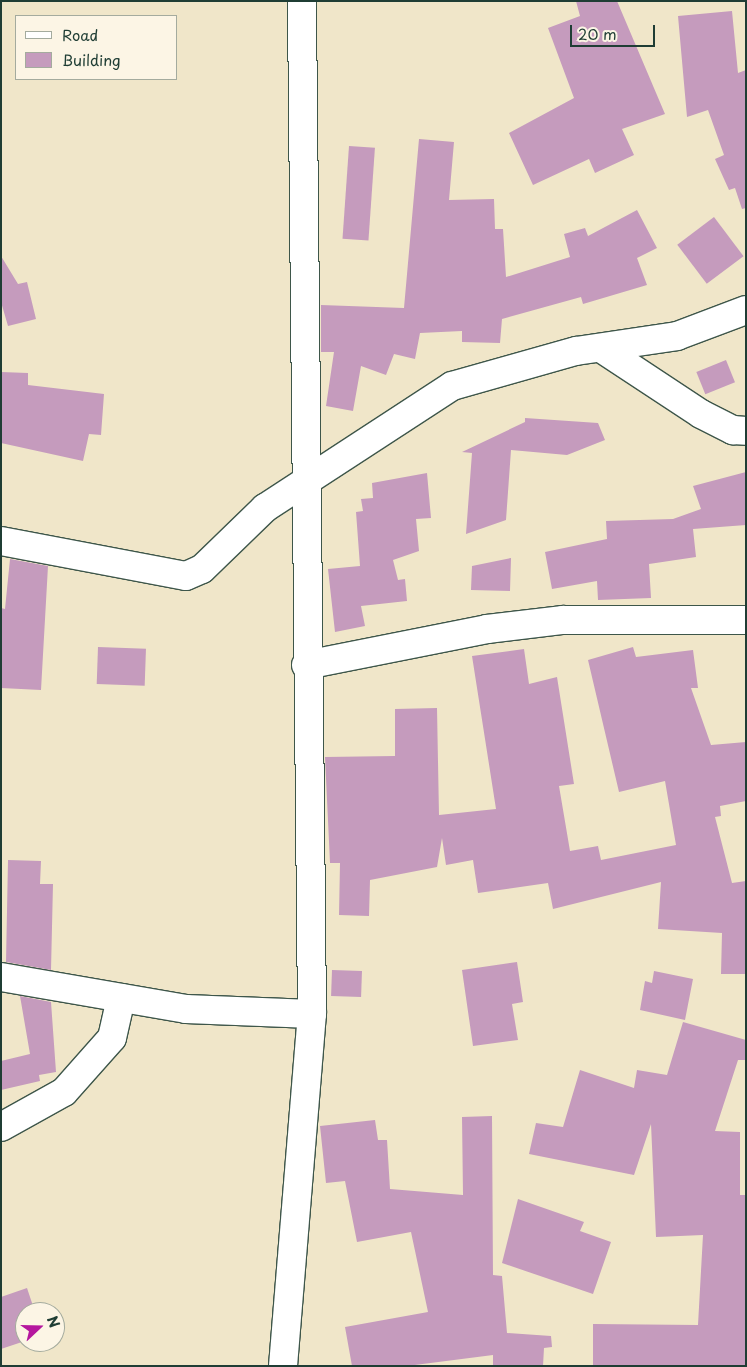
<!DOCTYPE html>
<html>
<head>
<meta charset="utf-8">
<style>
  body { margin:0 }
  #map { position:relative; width:747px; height:1367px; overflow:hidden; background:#f0e6c9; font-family:"Playpen Sans",sans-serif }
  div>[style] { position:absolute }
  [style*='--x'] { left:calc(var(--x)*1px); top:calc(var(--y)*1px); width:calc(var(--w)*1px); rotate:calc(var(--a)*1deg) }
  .building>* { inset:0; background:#c59bbd; transform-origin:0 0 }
  .roads { filter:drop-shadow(1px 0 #3e564a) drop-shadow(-1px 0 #3e564a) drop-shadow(0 1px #3e564a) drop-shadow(0 -1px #3e564a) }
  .minor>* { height:28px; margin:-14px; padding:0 14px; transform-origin:14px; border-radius:14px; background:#fff }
  .tertiary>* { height:28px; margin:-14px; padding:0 14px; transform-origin:14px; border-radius:14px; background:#fff }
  span { translate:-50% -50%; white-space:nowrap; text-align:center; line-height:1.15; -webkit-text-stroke:4px #fcf5e5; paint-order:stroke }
  .frame { position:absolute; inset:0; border:2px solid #1f3d34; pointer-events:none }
  .legend { position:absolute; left:15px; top:15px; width:162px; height:65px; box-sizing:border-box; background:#fcf5e5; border:1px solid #a4ab9e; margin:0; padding:6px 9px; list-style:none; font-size:15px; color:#1f3d34 }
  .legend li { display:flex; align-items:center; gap:10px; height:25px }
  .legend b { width:25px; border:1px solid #a4ab9e }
  .north { position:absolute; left:15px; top:1302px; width:50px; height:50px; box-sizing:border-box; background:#fcf5e5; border:1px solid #a4ab9e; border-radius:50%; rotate:69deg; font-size:14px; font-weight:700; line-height:20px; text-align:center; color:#1f3d34 }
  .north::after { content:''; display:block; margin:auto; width:18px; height:22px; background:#b5179e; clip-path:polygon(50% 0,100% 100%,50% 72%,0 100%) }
  .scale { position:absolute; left:570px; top:25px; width:85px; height:22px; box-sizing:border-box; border:2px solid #1f3d34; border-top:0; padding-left:6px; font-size:15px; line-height:18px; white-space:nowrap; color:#1f3d34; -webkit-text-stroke:4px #fcf5e5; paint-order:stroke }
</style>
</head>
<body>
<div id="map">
  <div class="building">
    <i style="clip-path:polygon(576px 1px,617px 1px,665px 114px,622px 129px,634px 155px,595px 173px,589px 159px,533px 185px,509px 133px,574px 98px,548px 28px,580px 16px)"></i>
    <i style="clip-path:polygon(732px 11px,738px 73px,746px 70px,746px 208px,742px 209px,735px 188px,729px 190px,715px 159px,724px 155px,708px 110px,687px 117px,678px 16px)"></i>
    <i style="clip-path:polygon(419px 139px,454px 142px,449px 200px,494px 199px,495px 229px,503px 229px,506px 277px,570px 257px,564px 234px,585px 228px,588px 236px,637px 210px,657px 248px,637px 258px,647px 285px,583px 304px,581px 297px,502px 319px,500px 343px,462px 342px,462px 331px,420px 333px,415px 359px,394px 354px,386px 375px,361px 366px,353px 411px,326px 406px,334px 352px,321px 352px,321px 305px,404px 308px)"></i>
    <i style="left:349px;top:146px;width:26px;height:93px;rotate:4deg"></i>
    <i style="left:714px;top:217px;width:49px;height:46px;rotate:53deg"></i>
    <i style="clip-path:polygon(1px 256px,18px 284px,27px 282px,36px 319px,8px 326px,1px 302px)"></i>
    <i style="left:726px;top:360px;width:24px;height:32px;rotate:68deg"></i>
    <i style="clip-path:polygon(1px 372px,28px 373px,28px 385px,104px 394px,101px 435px,89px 434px,83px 461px,1px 443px)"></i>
    <i style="clip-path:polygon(525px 418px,598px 423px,605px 440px,567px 455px,511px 450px,506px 520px,466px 534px,472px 453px,462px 452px,525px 422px)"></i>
    <i style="clip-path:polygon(746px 472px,746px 525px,693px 529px,696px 557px,649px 564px,651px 598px,598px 600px,597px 581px,552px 589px,545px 552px,607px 539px,606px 521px,673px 519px,701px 509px,693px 486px)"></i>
    <i style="clip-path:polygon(427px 473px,431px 518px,416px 519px,419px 551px,393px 560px,398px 580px,405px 579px,407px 601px,361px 606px,365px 626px,335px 632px,328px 569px,360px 566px,356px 512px,363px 511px,361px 499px,373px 498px,372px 483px)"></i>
    <i style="clip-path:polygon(511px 558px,510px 591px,471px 590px,472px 566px)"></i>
    <i style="clip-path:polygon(10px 559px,48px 566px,41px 690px,1px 688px,1px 608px,5px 609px)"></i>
    <i style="left:98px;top:647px;width:48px;height:37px;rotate:2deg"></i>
    <i style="clip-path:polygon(633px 647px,636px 657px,693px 650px,698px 688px,691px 688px,711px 745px,746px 742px,746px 801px,720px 806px,721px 816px,715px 817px,732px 883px,746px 881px,746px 974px,721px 974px,722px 933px,658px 929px,661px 882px,553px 909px,548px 883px,478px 893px,473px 860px,446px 865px,442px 838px,437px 867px,370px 880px,369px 916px,339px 915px,340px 863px,330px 863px,325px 757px,395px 756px,395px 709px,437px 708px,439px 815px,496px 809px,472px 656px,524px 649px,529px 684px,557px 677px,574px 784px,559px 786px,570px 851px,598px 846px,601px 860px,676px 845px,665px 781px,619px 792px,588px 660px)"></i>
    <i style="clip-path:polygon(8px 860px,41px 861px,40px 884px,53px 884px,51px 970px,6px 962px)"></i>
    <i style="clip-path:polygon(517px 962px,523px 1002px,512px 1004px,518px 1040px,473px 1046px,462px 970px)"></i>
    <i style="left:332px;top:970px;width:30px;height:26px;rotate:2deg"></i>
    <i style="clip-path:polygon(654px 971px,693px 979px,685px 1020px,640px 1010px,645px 981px,652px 983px)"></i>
    <i style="clip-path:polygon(20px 996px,51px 1002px,56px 1072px,39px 1075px,40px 1081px,1px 1090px,1px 1061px,30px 1054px)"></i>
    <i style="clip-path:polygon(683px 1022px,746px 1040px,746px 1060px,738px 1060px,715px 1131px,740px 1132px,740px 1195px,746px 1195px,746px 1366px,593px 1366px,593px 1324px,698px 1325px,703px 1235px,656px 1237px,651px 1124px,634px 1175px,529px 1154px,536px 1123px,563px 1127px,580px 1070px,634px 1088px,637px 1070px,667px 1075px)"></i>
    <i style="clip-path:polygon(492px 1116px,493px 1275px,502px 1276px,507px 1333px,551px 1336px,552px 1347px,544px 1348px,543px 1366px,493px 1366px,493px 1355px,407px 1366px,352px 1366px,345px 1327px,428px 1312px,411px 1232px,357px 1242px,345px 1181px,326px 1183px,320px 1126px,375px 1120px,378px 1140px,387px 1140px,390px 1189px,463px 1195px,462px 1117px)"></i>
    <i style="clip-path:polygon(518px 1199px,584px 1222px,580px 1231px,611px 1242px,593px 1294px,502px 1263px)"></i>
    <i style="clip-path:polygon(27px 1288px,35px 1312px,25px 1312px,25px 1341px,1px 1349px,1px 1297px)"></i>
  </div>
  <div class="roads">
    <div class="minor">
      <i style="--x:604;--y:350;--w:116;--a:33.4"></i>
      <i style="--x:701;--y:414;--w:36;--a:27"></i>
      <i style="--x:733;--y:430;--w:13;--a:4"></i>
      <i style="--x:1;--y:541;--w:188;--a:10.7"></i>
      <i style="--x:186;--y:576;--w:17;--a:-24"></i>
      <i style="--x:202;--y:569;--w:88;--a:-44.1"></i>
      <i style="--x:265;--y:508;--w:223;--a:-33.1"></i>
      <i style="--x:452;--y:386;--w:129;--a:-15.8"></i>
      <i style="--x:576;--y:351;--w:102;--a:-8.4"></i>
      <i style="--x:677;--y:336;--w:74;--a:-20.6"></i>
      <i style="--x:306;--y:665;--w:185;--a:-11.2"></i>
      <i style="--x:487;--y:629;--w:77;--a:-6.8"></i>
      <i style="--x:563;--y:620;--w:183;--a:0"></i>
      <i style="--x:1;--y:977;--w:188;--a:9.8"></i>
      <i style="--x:186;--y:1009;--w:126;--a:2.3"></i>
      <i style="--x:1;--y:1127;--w:72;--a:-29.1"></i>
      <i style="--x:64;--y:1092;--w:72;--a:-48.4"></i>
      <i style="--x:112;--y:1038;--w:41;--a:-77.3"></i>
    </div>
    <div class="tertiary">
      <i style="--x:283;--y:1366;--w:353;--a:-85.3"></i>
      <i style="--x:312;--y:1014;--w:1013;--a:-90.57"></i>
    </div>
  </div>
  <div class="frame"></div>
  <ul class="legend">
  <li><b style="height:6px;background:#fff"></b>Road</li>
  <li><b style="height:14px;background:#c59bbd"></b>Building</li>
  </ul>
  <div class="north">N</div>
  <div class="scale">20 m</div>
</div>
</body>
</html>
